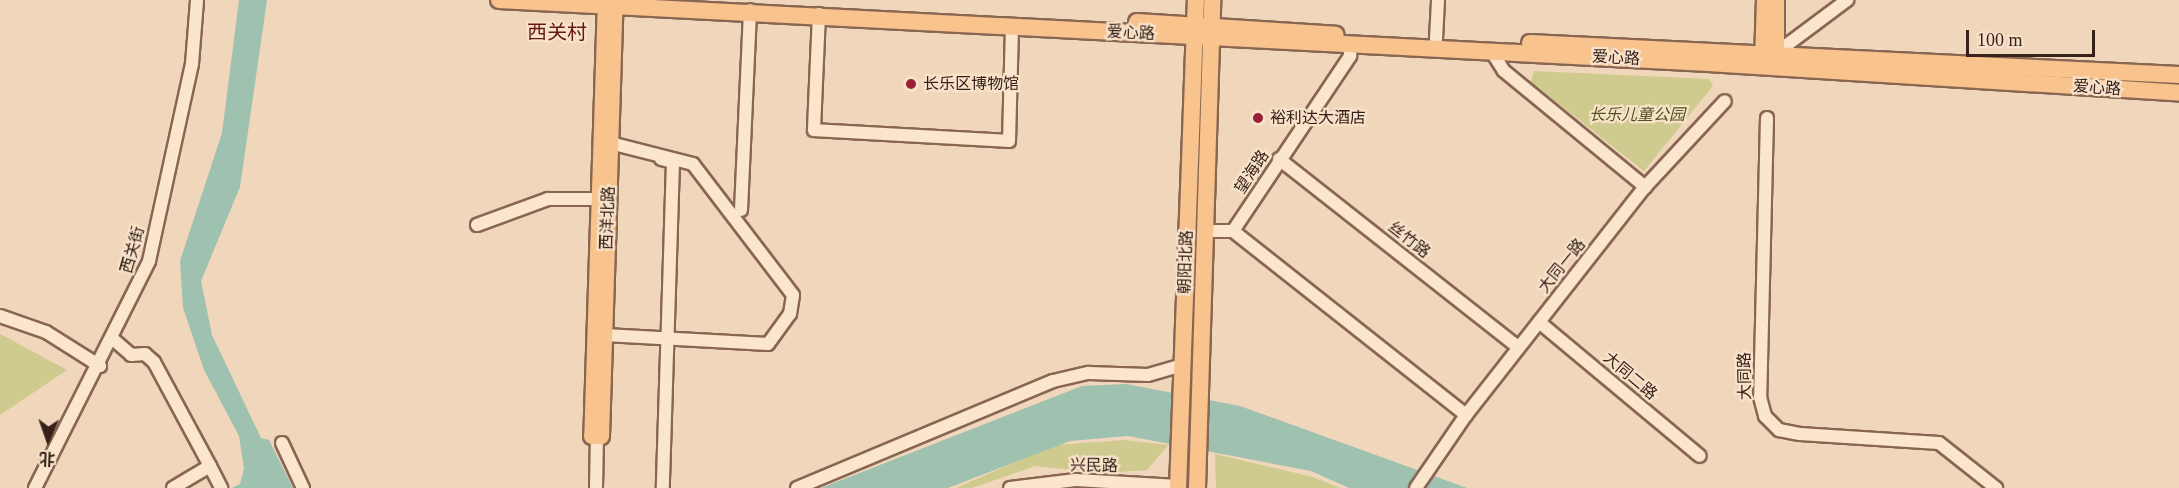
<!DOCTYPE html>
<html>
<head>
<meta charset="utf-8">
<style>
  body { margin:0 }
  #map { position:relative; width:2179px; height:488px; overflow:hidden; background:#f0d6ba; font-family:"Times New Roman","Noto Sans SC",serif }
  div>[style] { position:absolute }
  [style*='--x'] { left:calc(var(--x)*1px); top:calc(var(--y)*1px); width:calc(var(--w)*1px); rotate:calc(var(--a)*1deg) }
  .green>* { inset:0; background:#cfca8e }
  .water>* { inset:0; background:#9fc1b0 }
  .roads { filter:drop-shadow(2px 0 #886653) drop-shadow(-2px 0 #886653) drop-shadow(0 2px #886653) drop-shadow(0 -2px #886653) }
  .minor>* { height:12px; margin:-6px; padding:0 6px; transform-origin:6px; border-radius:6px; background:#fbe5cd }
  .major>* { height:16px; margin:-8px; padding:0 8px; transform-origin:8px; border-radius:8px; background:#f8c38d }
  .dots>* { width:16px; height:16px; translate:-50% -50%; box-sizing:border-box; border:3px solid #f8e2ca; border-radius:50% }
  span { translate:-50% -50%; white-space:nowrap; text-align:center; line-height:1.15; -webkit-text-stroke:4.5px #f8e2ca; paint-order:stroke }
  .street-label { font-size:16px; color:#36221a }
  .poi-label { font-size:16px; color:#36221a }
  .left { translate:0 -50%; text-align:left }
  .park-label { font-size:16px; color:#50541f; font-style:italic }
  .quarter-label { font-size:20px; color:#651816 }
  .north { position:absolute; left:18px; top:410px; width:60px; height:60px; -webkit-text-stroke:4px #f8e2ca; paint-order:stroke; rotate:182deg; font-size:16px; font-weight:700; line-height:24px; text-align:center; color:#36221a }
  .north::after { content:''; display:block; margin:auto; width:21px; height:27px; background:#36221a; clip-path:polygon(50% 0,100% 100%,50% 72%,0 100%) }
  .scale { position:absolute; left:1966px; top:30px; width:129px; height:27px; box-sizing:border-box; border:3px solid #36221a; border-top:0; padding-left:8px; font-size:18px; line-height:21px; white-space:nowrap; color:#36221a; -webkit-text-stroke:4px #f8e2ca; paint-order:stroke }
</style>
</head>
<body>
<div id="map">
  <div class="green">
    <i style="clip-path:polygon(1534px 71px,1709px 79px,1713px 86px,1644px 171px,1531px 82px)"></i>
    <i style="clip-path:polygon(0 334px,67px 370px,0 415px)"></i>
    <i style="clip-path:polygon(1124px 440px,1168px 445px,1147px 470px,1104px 473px,1035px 466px,972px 488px,956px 488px,1055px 445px)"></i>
    <i style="clip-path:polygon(1215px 454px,1313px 477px,1340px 488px,1216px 488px)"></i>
  </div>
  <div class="water">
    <i style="clip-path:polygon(239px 0,267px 0,240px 187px,201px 281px,212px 335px,261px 438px,269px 440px,293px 488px,232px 488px,240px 484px,244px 469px,239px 436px,204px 370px,183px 308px,180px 261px,222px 133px)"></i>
    <i style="clip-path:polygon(1126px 384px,1240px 406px,1467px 488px,1349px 488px,1311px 471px,1128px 436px,1070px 441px,948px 488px,821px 488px,1082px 386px)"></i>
  </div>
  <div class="roads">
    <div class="minor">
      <i style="--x:819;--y:14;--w:116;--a:92.5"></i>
      <i style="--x:814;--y:130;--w:195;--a:3.2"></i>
      <i style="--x:1009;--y:141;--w:114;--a:-88.5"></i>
      <i style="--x:1436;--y:39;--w:39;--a:-87"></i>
      <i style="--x:1492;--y:52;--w:22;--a:58"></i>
      <i style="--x:1504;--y:71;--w:183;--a:39.4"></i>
      <i style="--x:1772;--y:56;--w:94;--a:-36.7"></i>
      <i style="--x:1767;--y:118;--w:279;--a:91.4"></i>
      <i style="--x:1760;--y:397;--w:20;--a:75"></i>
      <i style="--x:1765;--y:416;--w:20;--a:45"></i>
      <i style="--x:1779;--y:430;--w:21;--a:11"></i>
      <i style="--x:1800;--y:434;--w:139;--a:3.7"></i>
      <i style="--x:1939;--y:443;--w:73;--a:38.3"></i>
      <i style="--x:661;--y:159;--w:12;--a:14"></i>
      <i style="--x:673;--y:162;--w:326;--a:91.8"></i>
      <i style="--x:1279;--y:159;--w:304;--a:38.2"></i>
      <i style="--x:741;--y:210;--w:200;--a:-87.4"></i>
      <i style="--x:477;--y:225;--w:76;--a:-20.1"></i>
      <i style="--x:548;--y:199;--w:53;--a:0"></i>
      <i style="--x:1205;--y:231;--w:28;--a:0"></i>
      <i style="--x:1233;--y:231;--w:211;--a:-56.2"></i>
      <i style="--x:1350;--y:56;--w:9;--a:-90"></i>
      <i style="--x:1233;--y:231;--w:297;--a:38.3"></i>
      <i style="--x:0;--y:316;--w:49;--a:19.2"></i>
      <i style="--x:46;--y:332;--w:64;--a:32.2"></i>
      <i style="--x:1539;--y:322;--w:209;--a:39.8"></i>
      <i style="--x:605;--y:335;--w:163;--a:3.2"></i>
      <i style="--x:768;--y:344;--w:37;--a:-54"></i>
      <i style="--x:790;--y:314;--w:19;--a:-81"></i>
      <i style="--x:793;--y:295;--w:165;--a:-127.4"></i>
      <i style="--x:693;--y:164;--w:86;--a:-165.8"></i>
      <i style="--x:114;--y:340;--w:23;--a:41"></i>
      <i style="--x:131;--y:355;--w:14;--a:-4"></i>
      <i style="--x:145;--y:354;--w:12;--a:42"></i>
      <i style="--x:154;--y:362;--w:118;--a:61.7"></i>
      <i style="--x:210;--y:466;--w:43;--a:149.3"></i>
      <i style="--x:282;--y:443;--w:50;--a:65"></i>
      <i style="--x:210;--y:466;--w:25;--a:63"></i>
      <i style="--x:35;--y:488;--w:254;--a:-63.3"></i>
      <i style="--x:149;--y:261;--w:202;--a:-77.7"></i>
      <i style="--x:192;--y:64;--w:64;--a:-85.5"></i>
      <i style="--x:596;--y:488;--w:52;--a:-88.9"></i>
      <i style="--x:797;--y:488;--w:277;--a:-22.7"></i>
      <i style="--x:1053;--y:381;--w:37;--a:-13"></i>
      <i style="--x:1089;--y:373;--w:59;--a:1.9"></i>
      <i style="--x:1148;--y:375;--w:36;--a:-16"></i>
      <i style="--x:1010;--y:488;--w:66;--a:-6.9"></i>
      <i style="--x:1076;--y:480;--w:102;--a:3.4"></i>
      <i style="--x:1416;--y:488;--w:88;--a:-55.6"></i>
      <i style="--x:1466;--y:415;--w:290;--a:-51.9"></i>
      <i style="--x:1645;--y:187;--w:117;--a:-47.1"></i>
    </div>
    <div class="major">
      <i style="--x:499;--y:0;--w:1211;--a:2.98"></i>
      <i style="--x:1708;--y:63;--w:472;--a:3.6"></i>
      <i style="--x:606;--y:0;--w:436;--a:91.8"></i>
      <i style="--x:592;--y:436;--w:9;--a:0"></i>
      <i style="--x:601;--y:436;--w:436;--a:-88.2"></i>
      <i style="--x:1137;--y:22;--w:199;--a:3.7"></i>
      <i style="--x:1530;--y:43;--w:650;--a:2.82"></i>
      <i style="--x:1776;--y:61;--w:61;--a:-90"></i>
      <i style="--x:1763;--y:62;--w:62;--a:-88.2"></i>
      <i style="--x:1178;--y:488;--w:488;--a:-87.9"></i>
      <i style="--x:1197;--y:488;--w:488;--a:-88.2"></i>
    </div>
  </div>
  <div class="dots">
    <i style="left:911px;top:84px;background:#9b1f37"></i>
    <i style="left:1258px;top:118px;background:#9b1f37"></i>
  </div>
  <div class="street-label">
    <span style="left:1131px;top:33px;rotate:3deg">爱心路</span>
    <span style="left:1616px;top:58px;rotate:3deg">爱心路</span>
    <span style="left:2097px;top:88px;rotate:4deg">爱心路</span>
    <span style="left:1252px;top:172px;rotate:-57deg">望海路</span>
    <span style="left:608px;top:218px;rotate:-88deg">西洋北路</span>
    <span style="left:1409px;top:240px;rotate:38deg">丝竹路</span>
    <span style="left:133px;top:250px;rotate:-74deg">西关街</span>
    <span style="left:1186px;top:262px;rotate:-88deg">朝阳北路</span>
    <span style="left:1562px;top:266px;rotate:-51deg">大同一路</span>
    <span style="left:1630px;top:376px;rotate:40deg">大同二路</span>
    <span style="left:1745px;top:376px;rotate:-91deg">大同路</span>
    <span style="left:1094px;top:466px;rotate:1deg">兴民路</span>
  </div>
  <div class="poi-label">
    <span class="left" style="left:923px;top:84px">长乐区博物馆</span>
    <span class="left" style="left:1270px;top:118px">裕利达大酒店</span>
  </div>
  <div class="park-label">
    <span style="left:1637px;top:115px">长乐儿童公园</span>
  </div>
  <div class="quarter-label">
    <span style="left:557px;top:32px">西关村</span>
  </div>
  <div class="north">北</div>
  <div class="scale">100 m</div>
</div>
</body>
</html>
